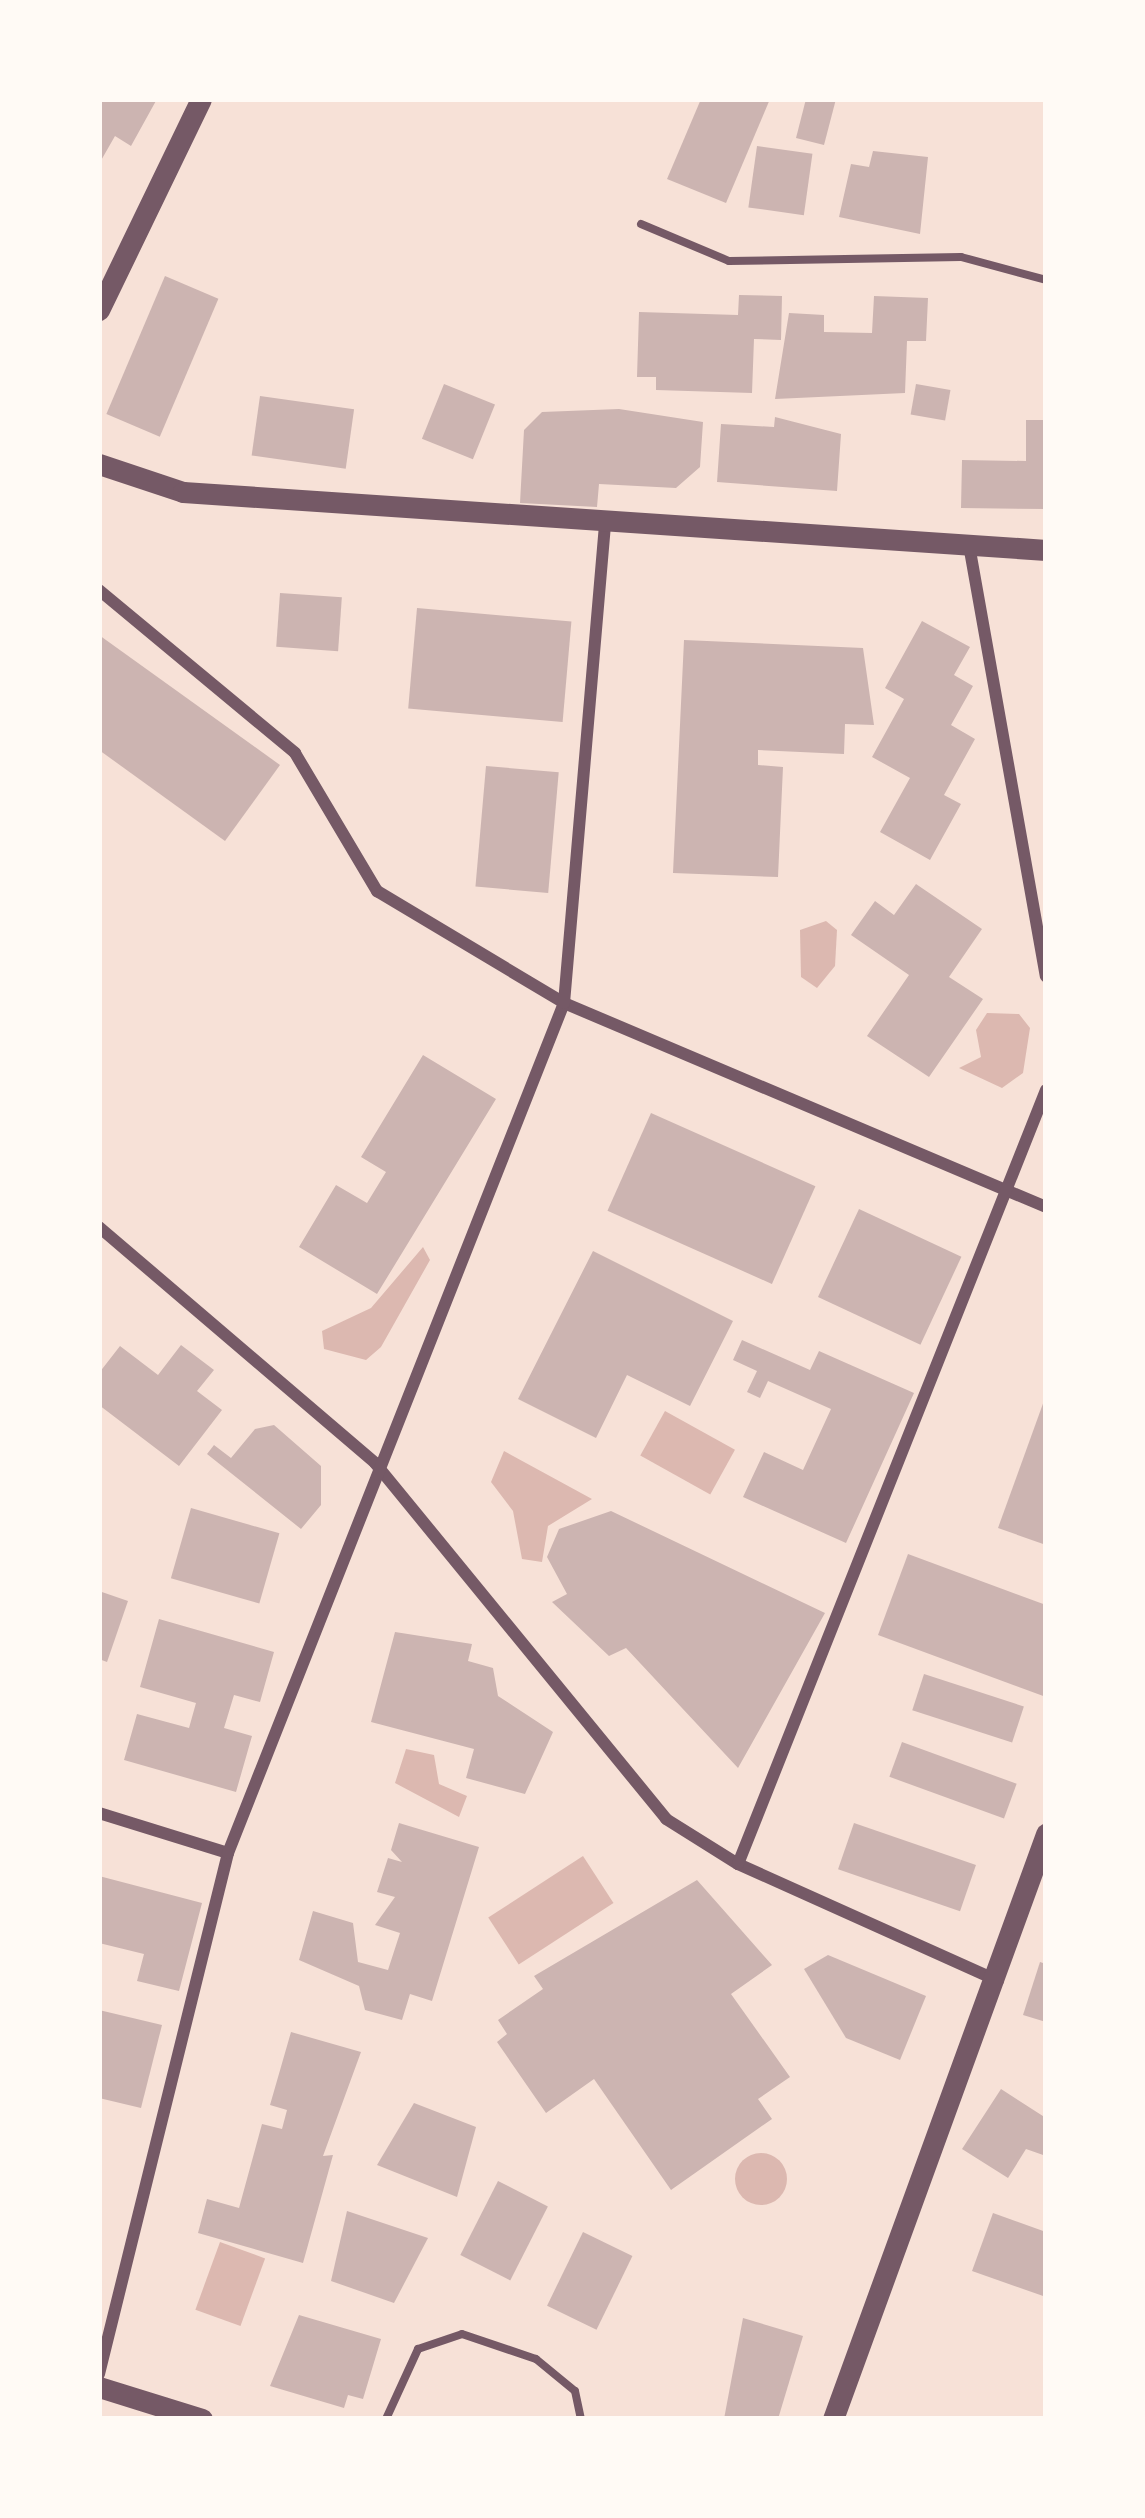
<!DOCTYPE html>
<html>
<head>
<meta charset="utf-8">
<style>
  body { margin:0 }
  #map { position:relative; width:1145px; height:2518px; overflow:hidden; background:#f7e1d7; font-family:"Asap Condensed",sans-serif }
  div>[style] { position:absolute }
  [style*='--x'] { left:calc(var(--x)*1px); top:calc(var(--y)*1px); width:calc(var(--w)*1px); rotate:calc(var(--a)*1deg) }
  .water>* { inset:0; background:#dcb8b0; transform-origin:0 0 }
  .round { border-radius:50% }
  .building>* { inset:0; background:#ccb4b1; transform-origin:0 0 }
  .service>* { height:8px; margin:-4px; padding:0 4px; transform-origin:4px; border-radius:4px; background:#755966 }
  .minor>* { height:12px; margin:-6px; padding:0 6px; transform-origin:6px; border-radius:6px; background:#755966 }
  .tertiary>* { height:21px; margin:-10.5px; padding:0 10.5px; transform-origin:10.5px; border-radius:10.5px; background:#755966 }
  span { translate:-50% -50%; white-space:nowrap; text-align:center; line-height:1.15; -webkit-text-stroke:12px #fffaf5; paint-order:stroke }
  .frame { position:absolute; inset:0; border:102px solid #fffaf5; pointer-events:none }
</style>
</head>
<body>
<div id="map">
  <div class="water">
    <i style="clip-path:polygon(826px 921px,837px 930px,835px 966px,817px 988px,801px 977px,800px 930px)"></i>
    <i style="clip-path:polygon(987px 1013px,1019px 1014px,1030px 1028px,1023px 1073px,1002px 1088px,959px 1068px,981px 1057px,976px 1030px)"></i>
    <i style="clip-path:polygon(423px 1247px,430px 1260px,381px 1347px,366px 1360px,324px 1349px,322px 1331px,371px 1308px)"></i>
    <i style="left:665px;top:1411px;width:80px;height:51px;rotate:29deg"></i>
    <i style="clip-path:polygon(504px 1451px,592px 1499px,548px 1526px,542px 1562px,522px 1559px,513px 1511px,491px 1482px)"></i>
    <i style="clip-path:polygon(406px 1749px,434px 1755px,439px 1784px,467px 1796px,459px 1817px,395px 1783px)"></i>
    <i style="left:583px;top:1856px;width:56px;height:113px;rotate:57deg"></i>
    <i class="round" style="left:735px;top:2153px;width:52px;height:52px"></i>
    <i style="left:220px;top:2242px;width:48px;height:72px;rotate:20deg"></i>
  </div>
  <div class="building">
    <i style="clip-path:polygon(99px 99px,157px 99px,131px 146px,115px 136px,99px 164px)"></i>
    <i style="clip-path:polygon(701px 99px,770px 99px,726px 203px,667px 179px)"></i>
    <i style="clip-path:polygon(806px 99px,836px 99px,824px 145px,796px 138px)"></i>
    <i style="left:757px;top:146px;width:56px;height:62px;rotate:8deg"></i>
    <i style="clip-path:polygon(873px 151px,928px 157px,920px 234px,839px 217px,851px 164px,869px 167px)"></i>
    <i style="left:165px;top:276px;width:58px;height:150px;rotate:23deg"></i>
    <i style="clip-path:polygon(739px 295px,782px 296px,781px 340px,754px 339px,752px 393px,656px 390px,656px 377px,637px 377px,639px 312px,738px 315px)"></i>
    <i style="clip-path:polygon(874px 296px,928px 298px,926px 341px,907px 341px,905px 393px,775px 399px,789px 313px,824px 315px,824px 332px,872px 333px)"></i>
    <i style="left:444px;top:384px;width:55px;height:59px;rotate:22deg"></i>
    <i style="left:916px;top:384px;width:35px;height:31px;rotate:10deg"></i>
    <i style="left:260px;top:396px;width:95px;height:60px;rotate:8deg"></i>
    <i style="clip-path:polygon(619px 409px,703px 422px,700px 467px,676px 488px,599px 484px,597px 507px,520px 503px,524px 430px,542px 412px)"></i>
    <i style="clip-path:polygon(775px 417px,841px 434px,837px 491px,717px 482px,721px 424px,774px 427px)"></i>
    <i style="clip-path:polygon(1026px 420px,1046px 420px,1046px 509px,961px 508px,962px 460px,1026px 461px)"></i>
    <i style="left:280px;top:593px;width:62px;height:54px;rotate:4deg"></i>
    <i style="left:417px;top:608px;width:155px;height:101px;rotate:5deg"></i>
    <i style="clip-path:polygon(922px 621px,970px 647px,954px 675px,973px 686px,951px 725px,975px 739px,944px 795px,961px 804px,930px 860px,880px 832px,910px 778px,872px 757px,904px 699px,885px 688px)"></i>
    <i style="clip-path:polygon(99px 635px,280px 765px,225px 841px,99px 750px)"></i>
    <i style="clip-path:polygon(684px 640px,863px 648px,874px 725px,845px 724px,844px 754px,758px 750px,758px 765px,783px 767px,778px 877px,673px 873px)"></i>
    <i style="left:486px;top:766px;width:73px;height:121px;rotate:5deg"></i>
    <i style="clip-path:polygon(916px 884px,982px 929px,949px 977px,983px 999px,929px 1077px,867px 1036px,909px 975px,851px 935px,875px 901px,894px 915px)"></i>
    <i style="clip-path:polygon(423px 1055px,496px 1099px,377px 1294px,299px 1247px,336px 1185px,367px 1203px,386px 1172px,361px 1157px)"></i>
    <i style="left:651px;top:1113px;width:180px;height:107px;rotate:24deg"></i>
    <i style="left:859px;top:1209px;width:113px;height:97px;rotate:25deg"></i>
    <i style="clip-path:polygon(593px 1251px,733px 1321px,690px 1406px,627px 1375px,596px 1438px,518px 1399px)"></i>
    <i style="clip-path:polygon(742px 1340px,810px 1370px,819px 1351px,914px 1393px,846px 1543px,743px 1497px,764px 1452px,803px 1470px,831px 1409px,768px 1381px,760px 1398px,747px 1392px,757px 1371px,733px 1360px)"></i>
    <i style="clip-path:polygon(181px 1345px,214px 1370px,197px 1391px,222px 1410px,179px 1466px,99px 1405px,99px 1373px,120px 1346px,158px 1375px)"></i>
    <i style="clip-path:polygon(1045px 1398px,1046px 1398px,1046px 1545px,998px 1528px)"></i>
    <i style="clip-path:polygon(274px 1425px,321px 1466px,321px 1505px,301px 1529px,207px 1454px,214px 1445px,231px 1458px,255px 1429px)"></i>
    <i style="left:191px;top:1508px;width:92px;height:73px;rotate:16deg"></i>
    <i style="clip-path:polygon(611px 1511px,825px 1613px,738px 1768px,626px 1648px,609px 1656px,552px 1602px,567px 1594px,547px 1557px,559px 1529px)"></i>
    <i style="clip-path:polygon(908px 1554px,1046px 1605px,1046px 1697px,878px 1635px)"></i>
    <i style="clip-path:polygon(99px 1591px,128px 1601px,107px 1662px,99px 1659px)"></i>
    <i style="clip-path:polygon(159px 1619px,274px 1652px,260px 1702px,234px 1695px,224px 1728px,252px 1736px,236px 1792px,124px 1760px,137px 1714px,189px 1728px,196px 1703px,140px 1687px)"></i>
    <i style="clip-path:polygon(395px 1632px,472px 1644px,468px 1661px,493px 1668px,498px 1696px,553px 1732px,525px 1794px,466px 1778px,474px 1749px,371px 1722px)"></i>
    <i style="left:924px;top:1674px;width:105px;height:38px;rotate:18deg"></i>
    <i style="left:902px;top:1742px;width:122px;height:37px;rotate:20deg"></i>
    <i style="clip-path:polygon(399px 1823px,479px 1847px,432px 2001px,410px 1994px,402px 2020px,365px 2010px,359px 1986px,299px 1960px,313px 1911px,353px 1923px,358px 1962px,388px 1970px,400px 1933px,375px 1925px,395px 1897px,377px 1892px,388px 1858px,402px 1862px,391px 1850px)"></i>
    <i style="left:854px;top:1823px;width:129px;height:49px;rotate:19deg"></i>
    <i style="clip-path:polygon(99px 1876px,202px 1903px,179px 1991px,137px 1981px,144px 1954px,99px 1943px)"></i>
    <i style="clip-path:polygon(697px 1880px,772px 1965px,731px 1994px,790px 2077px,758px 2099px,772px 2119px,671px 2190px,594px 2079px,546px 2113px,497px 2042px,507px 2034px,498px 2020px,543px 1989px,534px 1976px)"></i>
    <i style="clip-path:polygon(828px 1955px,926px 1996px,900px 2060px,846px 2038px,804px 1969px)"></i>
    <i style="clip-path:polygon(1040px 1962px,1046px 1964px,1046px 2022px,1023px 2015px)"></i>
    <i style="clip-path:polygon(99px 2010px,162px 2025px,141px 2108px,99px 2098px)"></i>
    <i style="clip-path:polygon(291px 2032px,361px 2052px,323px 2156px,333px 2155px,303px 2263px,198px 2233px,207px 2199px,239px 2208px,262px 2124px,282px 2129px,287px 2110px,270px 2105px)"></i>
    <i style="clip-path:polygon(1001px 2089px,1046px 2118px,1046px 2156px,1026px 2149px,1008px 2178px,962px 2149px)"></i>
    <i style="clip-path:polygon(414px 2103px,476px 2127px,457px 2197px,377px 2165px)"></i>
    <i style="left:498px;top:2181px;width:56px;height:83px;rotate:27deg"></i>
    <i style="clip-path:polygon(347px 2211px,428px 2238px,394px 2303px,331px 2281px)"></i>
    <i style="clip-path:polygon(993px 2213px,1046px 2232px,1046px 2297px,972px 2271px)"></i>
    <i style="left:583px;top:2232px;width:55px;height:82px;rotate:26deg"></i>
    <i style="clip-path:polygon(299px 2315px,381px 2339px,363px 2399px,348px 2395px,344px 2408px,270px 2386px)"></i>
    <i style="clip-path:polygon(743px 2318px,803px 2336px,778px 2419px,724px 2419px)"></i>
  </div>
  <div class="service">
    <i style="--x:641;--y:224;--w:95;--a:22.8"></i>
    <i style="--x:729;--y:261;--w:232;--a:-1"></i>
    <i style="--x:961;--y:257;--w:88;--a:15.1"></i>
    <i style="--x:386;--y:2419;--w:77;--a:-65.4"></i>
    <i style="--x:418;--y:2349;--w:46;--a:-18.8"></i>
    <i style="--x:462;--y:2334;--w:78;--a:18.7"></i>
    <i style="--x:536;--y:2359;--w:50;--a:39.4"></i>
    <i style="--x:575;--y:2391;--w:29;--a:78"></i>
  </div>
  <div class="minor">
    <i style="--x:969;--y:545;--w:438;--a:79.9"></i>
    <i style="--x:99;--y:590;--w:255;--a:39.7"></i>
    <i style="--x:295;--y:753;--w:161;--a:59.3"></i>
    <i style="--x:377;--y:891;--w:218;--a:30.9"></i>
    <i style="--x:564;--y:1003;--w:523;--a:22.94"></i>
    <i style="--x:99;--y:1227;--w:363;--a:40.5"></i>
    <i style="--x:375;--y:1463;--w:460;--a:50.7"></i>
    <i style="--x:666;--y:1819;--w:85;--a:32"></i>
    <i style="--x:738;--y:1864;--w:285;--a:24.2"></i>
    <i style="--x:99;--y:1813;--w:135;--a:17.2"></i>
    <i style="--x:738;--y:1864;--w:833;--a:-68.3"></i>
    <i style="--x:99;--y:2374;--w:537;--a:-76.09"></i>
    <i style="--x:228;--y:1853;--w:914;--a:-68.43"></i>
    <i style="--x:564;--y:1003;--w:485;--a:-85.1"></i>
  </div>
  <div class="tertiary">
    <i style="--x:99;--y:310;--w:234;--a:-64.2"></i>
    <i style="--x:99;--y:464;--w:89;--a:18.4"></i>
    <i style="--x:183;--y:492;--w:865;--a:3.84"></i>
    <i style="--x:99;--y:2387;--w:108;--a:17.3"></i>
    <i style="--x:833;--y:2419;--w:623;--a:-69.99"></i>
  </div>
  <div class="frame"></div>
</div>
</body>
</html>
